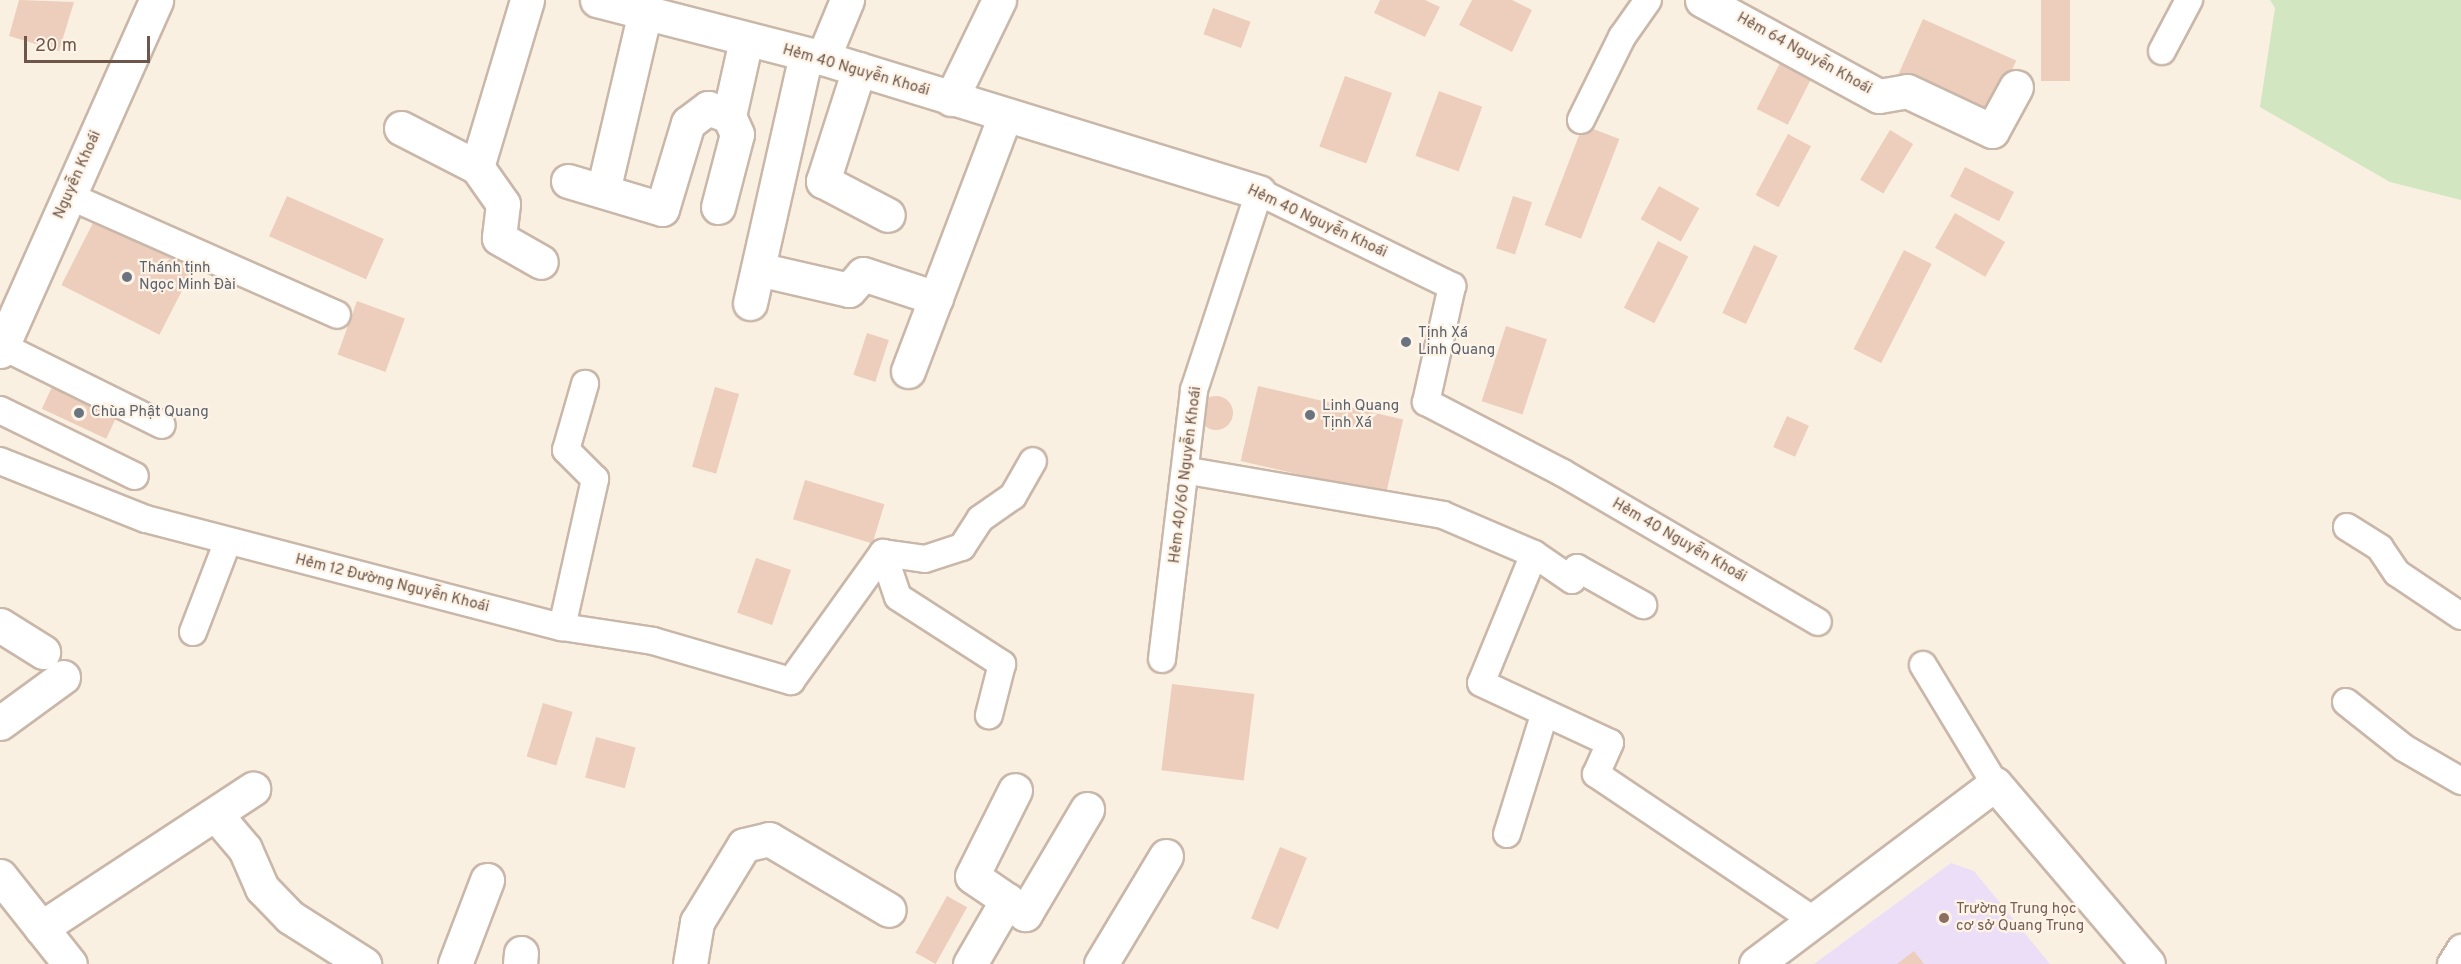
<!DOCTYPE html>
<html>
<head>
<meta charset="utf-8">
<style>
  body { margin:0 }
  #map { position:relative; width:2461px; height:964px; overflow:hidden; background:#faf0e1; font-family:Overpass,sans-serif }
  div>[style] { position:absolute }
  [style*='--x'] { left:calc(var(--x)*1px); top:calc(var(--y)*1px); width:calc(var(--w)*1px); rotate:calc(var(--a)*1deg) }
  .education>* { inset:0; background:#ecdef6 }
  .green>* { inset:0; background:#d1e6c1 }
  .building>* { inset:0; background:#edcdbb; transform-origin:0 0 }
  .round { border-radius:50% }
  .roads { filter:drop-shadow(2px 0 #c9b7a9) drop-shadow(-2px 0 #c9b7a9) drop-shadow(0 2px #c9b7a9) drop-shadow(0 -2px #c9b7a9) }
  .service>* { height:26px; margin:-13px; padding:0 13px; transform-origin:13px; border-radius:13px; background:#fff }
  .minor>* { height:33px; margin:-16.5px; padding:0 16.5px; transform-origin:16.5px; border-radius:16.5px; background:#fff }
  .tertiary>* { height:33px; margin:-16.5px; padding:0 16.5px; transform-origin:16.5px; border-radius:16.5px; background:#fff }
  .secondary>* { height:33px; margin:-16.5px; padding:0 16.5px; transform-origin:16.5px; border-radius:16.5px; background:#fff }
  .dots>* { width:16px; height:16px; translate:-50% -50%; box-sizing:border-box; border:3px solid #fdf4e7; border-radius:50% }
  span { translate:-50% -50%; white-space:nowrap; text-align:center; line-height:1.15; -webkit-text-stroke:4.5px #fdf4e7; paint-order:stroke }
  .street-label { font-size:15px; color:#6f564a }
  .worship-label { font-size:15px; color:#5b616d }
  .left { translate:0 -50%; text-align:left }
  .education-label { font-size:15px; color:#785e54 }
  .scale { position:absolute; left:24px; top:36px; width:126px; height:27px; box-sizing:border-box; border:3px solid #6f564a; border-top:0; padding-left:8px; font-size:18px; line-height:21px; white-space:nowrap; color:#6f564a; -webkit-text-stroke:4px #fdf4e7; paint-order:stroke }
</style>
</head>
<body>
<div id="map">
  <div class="education">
    <i style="clip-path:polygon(1951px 863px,1974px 871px,2050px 964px,1814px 964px)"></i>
  </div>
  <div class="green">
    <i style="clip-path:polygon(2270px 0,2461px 0,2461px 200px,2390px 182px,2260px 107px,2275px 8px)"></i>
  </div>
  <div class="building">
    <i style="clip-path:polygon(19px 0,74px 2px,59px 51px,9px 36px)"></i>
    <i style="clip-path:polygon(1380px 0,1425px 0,1440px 7px,1425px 37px,1374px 13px)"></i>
    <i style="clip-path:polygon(1472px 0,1512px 0,1532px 10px,1512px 52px,1459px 25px)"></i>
    <i style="left:2041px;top:0;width:29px;height:81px"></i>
    <i style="left:1213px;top:8px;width:40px;height:28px;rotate:20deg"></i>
    <i style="left:1923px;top:19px;width:102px;height:70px;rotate:24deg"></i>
    <i style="left:1782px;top:59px;width:35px;height:56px;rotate:27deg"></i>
    <i style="left:1345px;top:76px;width:50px;height:75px;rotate:20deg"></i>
    <i style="left:1439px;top:91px;width:46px;height:69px;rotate:20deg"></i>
    <i style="left:1583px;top:125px;width:39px;height:107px;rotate:21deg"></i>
    <i style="left:1890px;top:130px;width:27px;height:58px;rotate:31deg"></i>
    <i style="left:1788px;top:134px;width:26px;height:69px;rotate:28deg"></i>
    <i style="left:1965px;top:167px;width:55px;height:33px;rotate:27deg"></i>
    <i style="left:1659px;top:186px;width:46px;height:38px;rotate:29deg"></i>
    <i style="left:287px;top:196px;width:106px;height:44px;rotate:24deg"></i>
    <i style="left:1513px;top:196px;width:20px;height:55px;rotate:18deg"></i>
    <i style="left:1955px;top:213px;width:58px;height:40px;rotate:30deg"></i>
    <i style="left:95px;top:219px;width:110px;height:74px;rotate:27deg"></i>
    <i style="left:1658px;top:241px;width:34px;height:75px;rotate:27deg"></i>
    <i style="left:1754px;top:245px;width:26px;height:75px;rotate:25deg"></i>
    <i style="left:1904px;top:250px;width:31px;height:111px;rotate:27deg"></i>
    <i style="left:357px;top:301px;width:51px;height:57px;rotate:20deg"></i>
    <i style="left:1506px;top:326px;width:43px;height:79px;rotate:18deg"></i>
    <i style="left:867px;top:333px;width:23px;height:44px;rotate:18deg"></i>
    <i style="left:1258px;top:386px;width:149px;height:77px;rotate:13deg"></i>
    <i style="left:52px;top:387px;width:71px;height:24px;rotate:25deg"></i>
    <i style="left:715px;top:387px;width:25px;height:83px;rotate:16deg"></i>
    <i class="round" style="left:1199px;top:396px;width:34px;height:34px"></i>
    <i style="left:1787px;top:416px;width:24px;height:34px;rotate:24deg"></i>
    <i style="left:805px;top:480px;width:83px;height:41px;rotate:17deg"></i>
    <i style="left:756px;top:558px;width:37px;height:58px;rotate:19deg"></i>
    <i style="left:1172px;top:684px;width:83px;height:87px;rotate:7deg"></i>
    <i style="left:543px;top:703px;width:31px;height:56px;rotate:17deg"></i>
    <i style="left:596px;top:737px;width:41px;height:42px;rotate:15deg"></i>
    <i style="left:1280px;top:847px;width:29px;height:77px;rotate:22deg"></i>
    <i style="left:947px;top:896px;width:23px;height:65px;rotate:29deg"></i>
    <i style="clip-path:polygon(1914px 951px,1924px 964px,1897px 964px)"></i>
  </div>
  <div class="roads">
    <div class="service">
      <i style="--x:2162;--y:51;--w:58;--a:-62.1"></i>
      <i style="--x:1581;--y:120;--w:93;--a:-63.7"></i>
      <i style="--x:1622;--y:37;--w:45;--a:-54.9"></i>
      <i style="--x:69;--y:196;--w:293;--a:23.9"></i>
      <i style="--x:2;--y:346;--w:178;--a:26.3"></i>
      <i style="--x:0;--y:410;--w:150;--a:26.1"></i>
      <i style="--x:0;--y:461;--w:157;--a:21.7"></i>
      <i style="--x:146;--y:519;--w:430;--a:14.6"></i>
      <i style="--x:562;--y:627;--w:92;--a:8.7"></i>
      <i style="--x:653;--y:641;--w:144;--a:16.2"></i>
      <i style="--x:791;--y:681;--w:158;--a:-54.3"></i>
      <i style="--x:1189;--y:471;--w:258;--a:9.8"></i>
      <i style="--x:1443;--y:515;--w:99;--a:23.2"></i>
      <i style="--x:1534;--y:554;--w:139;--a:112.3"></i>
      <i style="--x:1481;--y:683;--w:142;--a:24.9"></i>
      <i style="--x:1610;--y:743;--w:34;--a:114"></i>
      <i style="--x:1596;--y:774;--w:262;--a:33.9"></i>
      <i style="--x:2347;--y:527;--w:39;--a:32"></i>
      <i style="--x:2380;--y:548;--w:30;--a:56"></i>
      <i style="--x:2397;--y:573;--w:77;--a:33.9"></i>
      <i style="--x:883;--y:553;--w:46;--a:71.2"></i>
      <i style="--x:898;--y:597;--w:124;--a:32.8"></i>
      <i style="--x:1002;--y:664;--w:53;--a:104.3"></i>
      <i style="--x:883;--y:553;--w:42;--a:8.1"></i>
      <i style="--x:925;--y:559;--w:39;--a:-18"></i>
      <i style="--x:962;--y:547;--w:33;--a:-57"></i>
      <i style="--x:980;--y:519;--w:40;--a:-34.9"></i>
      <i style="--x:1013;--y:496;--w:40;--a:-60.3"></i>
      <i style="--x:1534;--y:554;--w:46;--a:34.4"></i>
      <i style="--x:1572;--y:580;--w:13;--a:-67"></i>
      <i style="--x:1577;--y:568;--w:76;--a:29.3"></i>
      <i style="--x:562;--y:627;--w:152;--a:-77.4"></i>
      <i style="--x:595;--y:479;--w:41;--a:-135"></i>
      <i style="--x:566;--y:450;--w:69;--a:-73.9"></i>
      <i style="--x:193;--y:632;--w:97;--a:-69"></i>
      <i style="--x:1162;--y:659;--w:271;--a:-83.2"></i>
      <i style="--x:1194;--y:390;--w:208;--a:-71.8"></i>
      <i style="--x:1259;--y:192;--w:215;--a:26"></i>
      <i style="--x:1452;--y:286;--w:119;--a:102.6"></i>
      <i style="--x:1426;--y:402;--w:154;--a:27.4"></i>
      <i style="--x:1563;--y:473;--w:295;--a:30.3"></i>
      <i style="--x:1923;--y:665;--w:139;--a:58.8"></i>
      <i style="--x:2346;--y:702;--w:74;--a:38.4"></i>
      <i style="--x:2404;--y:748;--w:66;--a:30.1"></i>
      <i style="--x:1507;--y:834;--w:125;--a:-72.7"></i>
      <i style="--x:2451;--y:964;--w:19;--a:-58"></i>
    </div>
    <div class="minor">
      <i style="--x:597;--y:0;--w:233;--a:14.4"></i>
      <i style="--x:823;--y:58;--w:456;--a:17.1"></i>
      <i style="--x:1702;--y:0;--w:201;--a:28.5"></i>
      <i style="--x:1879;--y:96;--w:28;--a:-10"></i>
      <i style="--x:1907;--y:91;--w:94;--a:25.2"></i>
      <i style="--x:1992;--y:131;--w:50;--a:-61.4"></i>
      <i style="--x:823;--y:58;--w:63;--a:-67.5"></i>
      <i style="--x:859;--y:69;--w:118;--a:107.8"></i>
      <i style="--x:823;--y:181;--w:73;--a:27.6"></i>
      <i style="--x:951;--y:99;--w:110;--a:-64.1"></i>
      <i style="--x:401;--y:128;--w:85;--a:27.2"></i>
      <i style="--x:477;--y:167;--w:45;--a:54.9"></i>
      <i style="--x:503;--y:204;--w:34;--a:97"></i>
      <i style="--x:499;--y:238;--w:48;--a:29.7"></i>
      <i style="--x:477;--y:167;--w:174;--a:-73.3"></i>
      <i style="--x:568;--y:181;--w:98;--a:16.6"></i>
      <i style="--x:662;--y:209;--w:90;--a:-73.2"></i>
      <i style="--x:688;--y:123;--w:25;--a:-37"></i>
      <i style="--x:708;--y:108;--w:22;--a:21"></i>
      <i style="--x:603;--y:191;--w:184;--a:-76.8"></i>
      <i style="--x:718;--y:207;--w:75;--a:-75.4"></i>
      <i style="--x:737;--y:134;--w:20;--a:-114"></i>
      <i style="--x:729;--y:116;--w:78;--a:-77.4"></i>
      <i style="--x:758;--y:269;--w:93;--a:13"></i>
      <i style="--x:849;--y:290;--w:21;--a:-49"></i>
      <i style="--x:863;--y:274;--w:77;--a:18.2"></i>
      <i style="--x:750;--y:303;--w:254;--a:-77.3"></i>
      <i style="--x:908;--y:371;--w:273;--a:-69.2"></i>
      <i style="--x:0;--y:625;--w:51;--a:32.1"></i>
      <i style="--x:0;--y:723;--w:78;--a:-36.1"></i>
      <i style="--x:217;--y:816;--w:43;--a:49.7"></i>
      <i style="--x:245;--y:849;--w:43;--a:66.4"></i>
      <i style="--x:262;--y:888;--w:40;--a:46"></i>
      <i style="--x:290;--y:917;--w:88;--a:32.4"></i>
      <i style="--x:1007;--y:900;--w:42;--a:-145.6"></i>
      <i style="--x:972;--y:876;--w:96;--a:-63.4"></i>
      <i style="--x:41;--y:928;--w:254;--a:-33.3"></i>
      <i style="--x:455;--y:964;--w:90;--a:-69.1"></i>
      <i style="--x:520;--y:964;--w:11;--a:-85"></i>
      <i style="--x:690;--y:964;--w:43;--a:-80.5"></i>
      <i style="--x:697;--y:922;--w:90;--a:-58.6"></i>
      <i style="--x:744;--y:845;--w:26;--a:-13"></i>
      <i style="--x:769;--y:839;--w:139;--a:30.6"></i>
      <i style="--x:970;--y:964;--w:74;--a:-60"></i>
      <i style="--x:1007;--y:900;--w:23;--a:38"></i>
      <i style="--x:1025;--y:914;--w:122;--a:-59.4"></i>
      <i style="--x:1101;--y:964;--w:126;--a:-59"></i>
      <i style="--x:1756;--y:964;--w:299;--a:-37"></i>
      <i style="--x:1995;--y:784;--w:236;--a:49.6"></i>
    </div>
    <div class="tertiary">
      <i style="--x:0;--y:351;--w:384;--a:-66"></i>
    </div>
    <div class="secondary">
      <i style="--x:0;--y:876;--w:112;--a:51.5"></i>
    </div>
  </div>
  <div class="dots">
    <i style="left:127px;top:277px;background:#6b7280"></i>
    <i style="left:1406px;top:342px;background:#6b7280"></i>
    <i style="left:79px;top:413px;background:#6b7280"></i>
    <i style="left:1310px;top:415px;background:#6b7280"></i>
    <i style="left:1944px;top:918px;background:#8d6e63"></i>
  </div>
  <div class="street-label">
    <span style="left:1804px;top:54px;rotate:29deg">Hẻm 64 Nguyễn Khoái</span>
    <span style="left:856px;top:71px;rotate:16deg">Hẻm 40 Nguyễn Khoái</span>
    <span style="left:78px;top:175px;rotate:-66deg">Nguyễn Khoái</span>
    <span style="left:1317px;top:222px;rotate:25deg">Hẻm 40 Nguyễn Khoái</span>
    <span style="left:1186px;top:475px;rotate:-83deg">Hẻm 40/60 Nguyễn Khoái</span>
    <span style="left:1679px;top:541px;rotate:30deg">Hẻm 40 Nguyễn Khoái</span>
    <span style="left:392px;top:584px;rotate:14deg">Hẻm 12 Đường Nguyễn Khoái</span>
  </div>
  <div class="worship-label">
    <span class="left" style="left:139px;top:277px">Thánh tịnh<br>Ngọc Minh Đài</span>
    <span class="left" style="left:1418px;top:342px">Tịnh Xá<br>Linh Quang</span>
    <span class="left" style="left:1322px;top:415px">Linh Quang<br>Tịnh Xá</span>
    <span class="left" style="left:91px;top:413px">Chùa Phật Quang</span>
  </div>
  <div class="education-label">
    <span class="left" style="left:1956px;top:918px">Trường Trung học<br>cơ sở Quang Trung</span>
  </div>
  <div class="scale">20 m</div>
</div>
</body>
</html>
